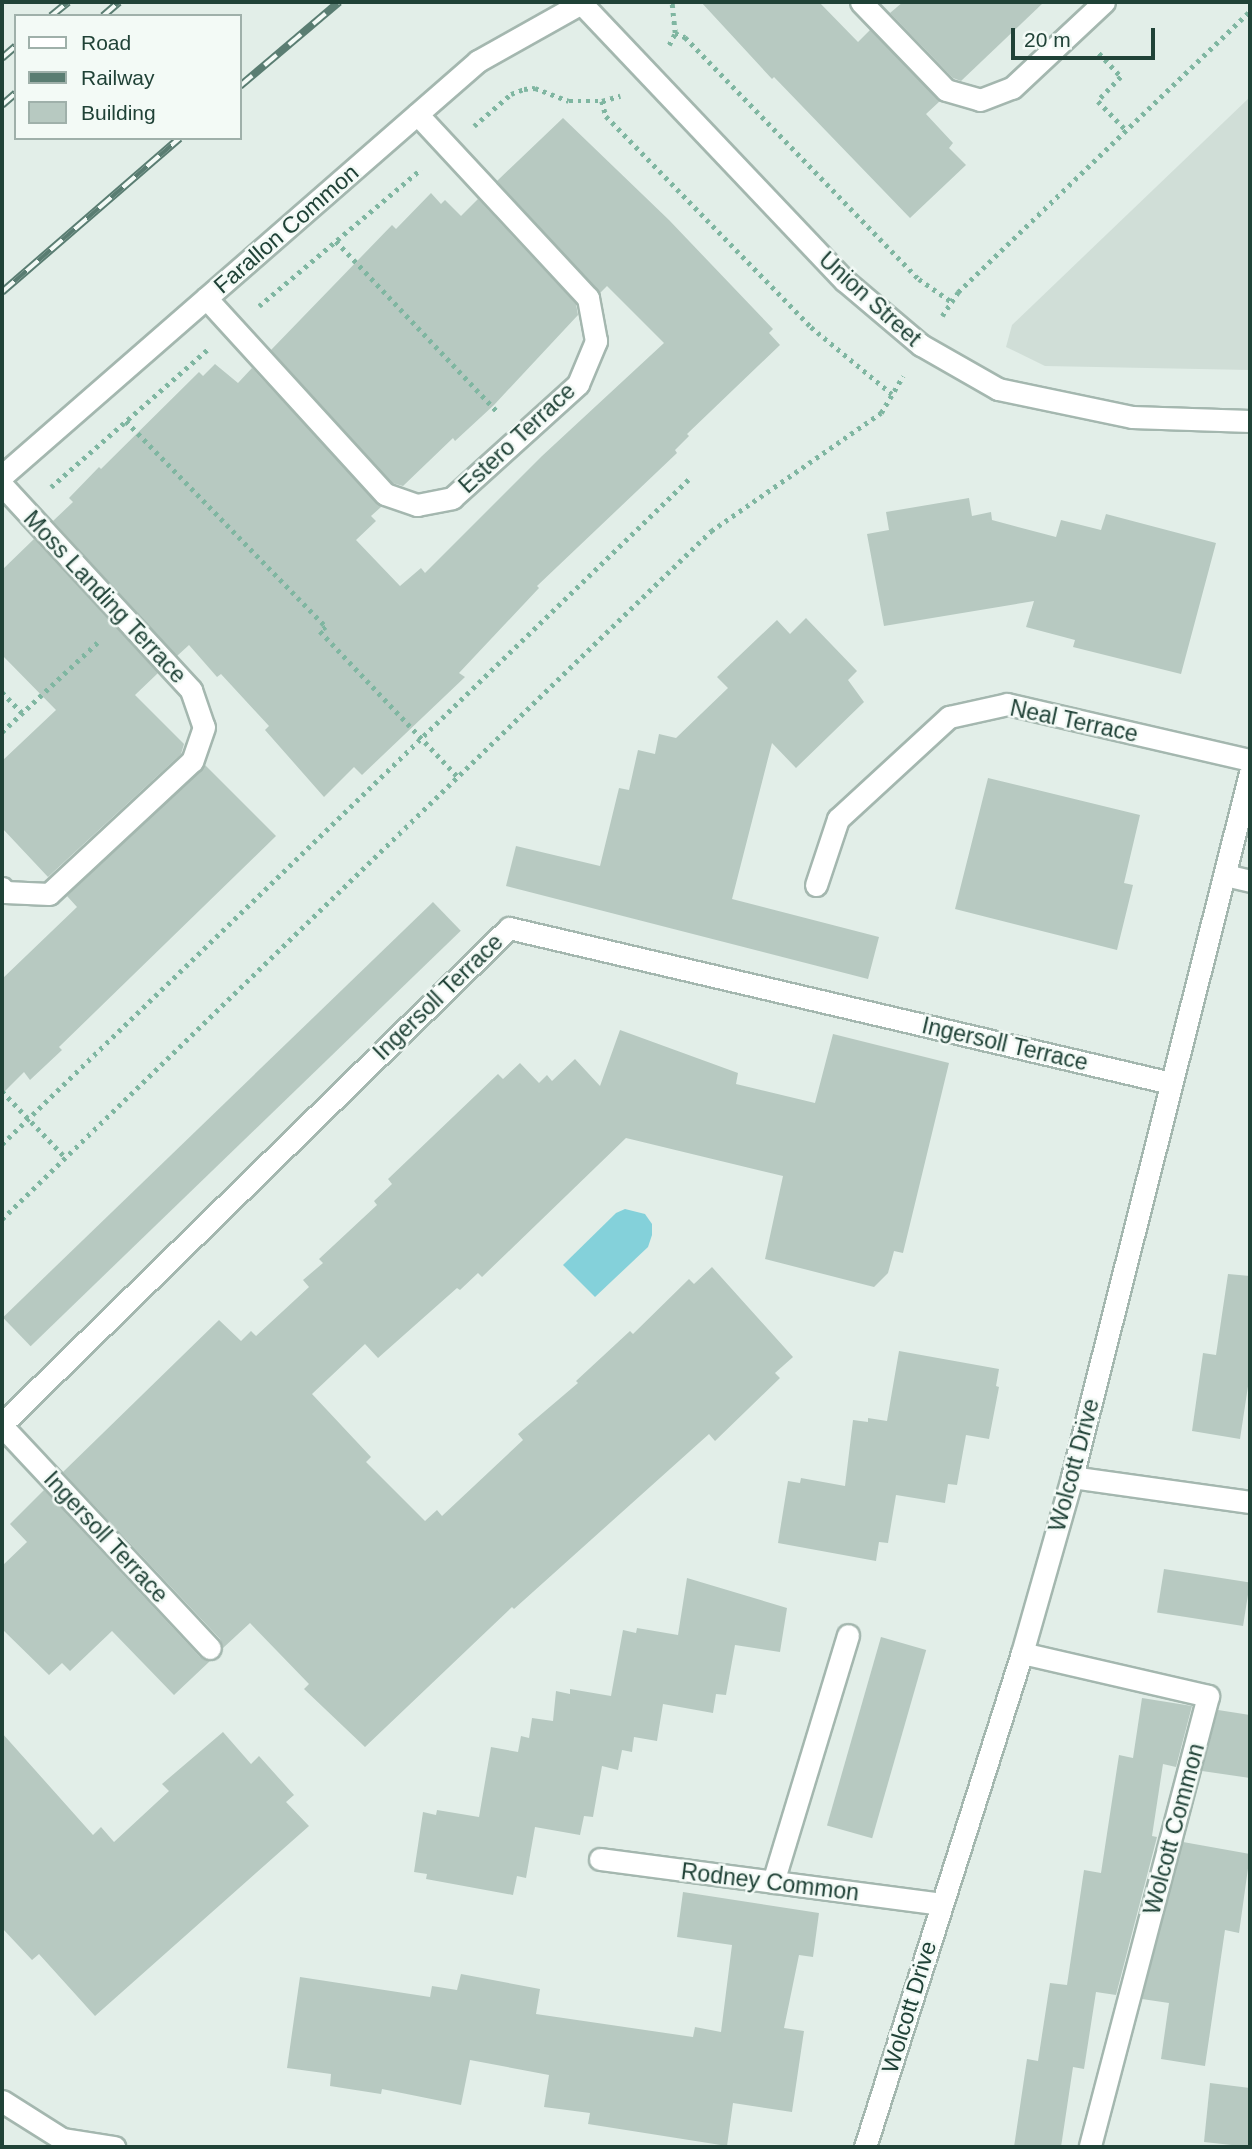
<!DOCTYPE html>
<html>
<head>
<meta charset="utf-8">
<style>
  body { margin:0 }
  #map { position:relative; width:1252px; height:2149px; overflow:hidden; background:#e2eee8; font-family:Arial,sans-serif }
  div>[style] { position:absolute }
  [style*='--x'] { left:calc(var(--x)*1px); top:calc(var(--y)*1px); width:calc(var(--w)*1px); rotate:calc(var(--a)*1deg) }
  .built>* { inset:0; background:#d0ded7 }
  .water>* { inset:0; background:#84d1da }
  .building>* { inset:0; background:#b7c9c1; transform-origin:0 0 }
  .path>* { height:4.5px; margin-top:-2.25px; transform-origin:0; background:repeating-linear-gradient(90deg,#7fb6a1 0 3.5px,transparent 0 8.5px) }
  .roads { filter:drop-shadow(2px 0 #a4b7af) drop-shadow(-2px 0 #a4b7af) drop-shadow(0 2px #a4b7af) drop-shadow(0 -2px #a4b7af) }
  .lane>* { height:21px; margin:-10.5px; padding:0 10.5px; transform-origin:10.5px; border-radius:10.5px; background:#fff }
  .street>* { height:21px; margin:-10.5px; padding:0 10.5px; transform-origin:10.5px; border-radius:10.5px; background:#fff }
  .rail>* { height:8px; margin-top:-4px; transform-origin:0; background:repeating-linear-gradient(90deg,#f3faf6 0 16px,#5a7d72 0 32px); box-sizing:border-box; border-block:2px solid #5a7d72 }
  span { translate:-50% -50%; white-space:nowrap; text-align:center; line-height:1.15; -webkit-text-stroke:5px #f3faf6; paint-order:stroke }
  .street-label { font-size:23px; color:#204237 }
  .frame { position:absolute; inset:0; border:4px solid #204237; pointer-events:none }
  .legend { position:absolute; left:14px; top:14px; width:228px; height:126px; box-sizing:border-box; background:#f3faf6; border:2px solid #9fb0aa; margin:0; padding:9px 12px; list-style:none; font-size:21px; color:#204237 }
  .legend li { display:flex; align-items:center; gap:14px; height:35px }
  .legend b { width:35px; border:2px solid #9fb0aa }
  .scale { position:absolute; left:1011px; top:28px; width:144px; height:32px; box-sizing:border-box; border:4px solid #204237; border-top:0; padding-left:9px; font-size:21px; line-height:24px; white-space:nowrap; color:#204237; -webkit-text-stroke:5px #f3faf6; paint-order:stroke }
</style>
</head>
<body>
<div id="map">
  <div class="built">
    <i style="clip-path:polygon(1250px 97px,1250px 370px,1045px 366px,1006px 347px,1012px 325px)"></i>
  </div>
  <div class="water">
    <i style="clip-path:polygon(625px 1209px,645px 1214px,652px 1224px,652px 1235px,648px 1247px,595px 1297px,563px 1265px,616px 1213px)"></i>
  </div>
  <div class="building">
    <i style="clip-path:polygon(701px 2px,819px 2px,858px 42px,870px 30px,940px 101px,926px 114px,953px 143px,949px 148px,966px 165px,910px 218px,774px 77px,772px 79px)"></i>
    <i style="clip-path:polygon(903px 2px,1044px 2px,961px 81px,953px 78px,890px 13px)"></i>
    <i style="clip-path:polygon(563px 118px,669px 220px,773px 329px,769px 333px,780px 345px,687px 434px,689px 436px,675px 450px,677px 453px,537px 586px,539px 588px,459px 673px,465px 677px,362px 775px,354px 767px,324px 797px,265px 730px,269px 726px,221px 674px,217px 677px,189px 645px,177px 656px,53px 521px,73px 502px,69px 498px,99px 467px,101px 469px,199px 372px,203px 376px,215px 364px,238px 383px,252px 368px,381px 507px,371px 516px,376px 521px,356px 540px,400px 586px,421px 568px,425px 573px,542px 456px,664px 343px,607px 286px,600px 293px,497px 181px)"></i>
    <i style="clip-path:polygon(431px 193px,441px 204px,445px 200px,461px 216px,478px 199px,576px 304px,578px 315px,494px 405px,455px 441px,453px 438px,403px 486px,392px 483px,271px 350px,392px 225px,396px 229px)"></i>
    <i style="clip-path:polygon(969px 498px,972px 516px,991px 512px,992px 520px,1056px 537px,1061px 520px,1101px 530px,1106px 514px,1216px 543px,1181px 674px,1073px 647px,1075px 640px,1026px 627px,1034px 601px,884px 626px,867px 534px,889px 530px,886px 512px)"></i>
    <i style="clip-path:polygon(34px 539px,158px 673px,135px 695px,184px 744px,181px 754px,48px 877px,2px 828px,2px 761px,56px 710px,2px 655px,2px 570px)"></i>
    <i style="clip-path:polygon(806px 618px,857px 671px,848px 680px,864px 702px,796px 768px,772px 743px,732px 899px,879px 937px,868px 979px,506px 886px,516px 846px,600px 866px,619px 788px,629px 790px,638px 750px,655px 754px,659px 734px,676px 738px,728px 688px,717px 677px,777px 620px,790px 634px)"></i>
    <i style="clip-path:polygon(205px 765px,276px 836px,59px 1047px,62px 1050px,30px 1080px,24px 1072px,2px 1094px,2px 979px,77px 907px,67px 896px)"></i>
    <i style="clip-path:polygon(988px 778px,1140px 815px,1124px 883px,1133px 885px,1117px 950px,955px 909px)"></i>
    <i style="left:433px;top:902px;width:40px;height:598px;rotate:46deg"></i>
    <i style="clip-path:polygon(620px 1030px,738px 1073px,736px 1084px,815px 1103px,833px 1034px,949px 1063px,903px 1253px,894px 1251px,888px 1273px,874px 1287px,765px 1259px,783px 1176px,626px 1138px,482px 1277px,478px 1273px,460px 1290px,457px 1288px,378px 1358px,365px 1344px,312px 1394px,371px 1457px,366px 1462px,425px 1521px,437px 1510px,442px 1516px,523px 1440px,518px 1434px,578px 1383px,576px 1381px,630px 1331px,633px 1334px,689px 1279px,694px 1284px,712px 1267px,793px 1357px,775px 1373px,780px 1378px,715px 1441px,709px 1434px,514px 1609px,512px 1607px,365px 1747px,304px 1689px,309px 1684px,250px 1623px,223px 1648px,220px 1639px,63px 1472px,219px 1320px,241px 1341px,251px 1331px,256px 1336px,309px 1287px,303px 1280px,323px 1263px,319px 1259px,377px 1205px,374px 1201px,392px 1184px,388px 1179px,498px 1074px,503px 1079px,520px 1063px,539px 1083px,547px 1075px,552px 1081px,575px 1059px,600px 1086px)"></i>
    <i style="clip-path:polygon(1228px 1274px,1250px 1276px,1250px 1373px,1240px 1439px,1192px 1431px,1203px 1353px,1216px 1355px)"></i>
    <i style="clip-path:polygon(899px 1351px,999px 1369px,996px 1386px,999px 1387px,989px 1439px,966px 1435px,957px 1485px,948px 1484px,945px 1503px,896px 1495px,888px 1543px,879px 1542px,876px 1561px,778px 1543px,788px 1481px,800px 1483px,801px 1478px,845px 1486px,853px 1420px,868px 1422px,868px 1418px,887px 1421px)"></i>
    <i style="clip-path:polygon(44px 1490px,200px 1657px,210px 1661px,174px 1695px,112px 1631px,70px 1671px,62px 1663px,49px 1675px,2px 1629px,2px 1566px,27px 1542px,10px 1524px)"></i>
    <i style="left:1164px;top:1569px;width:87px;height:44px;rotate:9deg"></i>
    <i style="clip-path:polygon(687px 1578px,787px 1608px,780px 1652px,735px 1645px,726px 1695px,716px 1694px,713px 1713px,663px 1704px,657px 1741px,634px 1737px,632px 1752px,622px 1750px,618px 1770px,602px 1766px,593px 1817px,584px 1816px,580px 1835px,535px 1827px,526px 1878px,517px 1876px,513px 1895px,426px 1879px,427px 1874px,414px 1872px,423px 1812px,436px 1815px,437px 1810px,479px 1817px,491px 1747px,518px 1752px,521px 1736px,529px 1738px,532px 1718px,553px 1721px,556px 1691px,570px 1694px,570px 1689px,611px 1696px,623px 1630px,636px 1633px,637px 1628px,678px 1635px)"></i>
    <i style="left:881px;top:1637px;width:47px;height:196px;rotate:16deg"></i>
    <i style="clip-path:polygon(1142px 1698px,1192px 1706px,1176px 1767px,1163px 1764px,1152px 1836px,1157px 1837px,1116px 1995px,1096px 1992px,1084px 2069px,1073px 2067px,1061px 2147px,1014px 2147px,1027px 2059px,1038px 2061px,1050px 1983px,1067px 1985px,1084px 1870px,1101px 1873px,1119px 1755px,1133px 1758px)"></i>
    <i style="clip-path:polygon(1218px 1710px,1250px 1715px,1250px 1778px,1202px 1771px)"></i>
    <i style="clip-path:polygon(223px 1732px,251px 1764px,259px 1756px,294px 1795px,286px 1802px,309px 1826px,95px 2016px,39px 1954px,32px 1960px,2px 1928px,2px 1733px,93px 1835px,101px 1827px,114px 1842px,169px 1791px,162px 1784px)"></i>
    <i style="clip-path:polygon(1183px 1842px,1250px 1854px,1239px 1933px,1225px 1930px,1205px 2066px,1161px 2059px,1169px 2003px,1142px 1999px)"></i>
    <i style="clip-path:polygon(683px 1892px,819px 1913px,813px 1957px,799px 1955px,784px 2028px,804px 2031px,792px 2112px,733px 2103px,727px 2146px,588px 2124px,590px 2113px,544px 2107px,549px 2075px,470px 2060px,461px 2105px,382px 2089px,381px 2094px,330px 2086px,331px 2074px,287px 2068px,300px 1977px,430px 1997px,432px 1986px,457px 1990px,461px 1974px,540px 1989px,536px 2014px,693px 2037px,695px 2027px,721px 2032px,732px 1945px,677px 1937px)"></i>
    <i style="clip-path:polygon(1210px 2083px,1250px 2088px,1250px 2147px,1204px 2142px)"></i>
  </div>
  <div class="path">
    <i style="--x:675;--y:33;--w:11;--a:22"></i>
    <i style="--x:685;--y:37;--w:337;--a:46"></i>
    <i style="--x:919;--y:279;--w:40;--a:34.9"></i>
    <i style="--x:669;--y:45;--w:13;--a:-63"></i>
    <i style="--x:675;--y:33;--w:31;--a:-96"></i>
    <i style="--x:1099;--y:53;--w:33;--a:47"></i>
    <i style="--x:1121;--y:77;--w:33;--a:134"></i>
    <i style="--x:1098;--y:101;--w:39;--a:46"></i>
    <i style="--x:602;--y:101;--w:16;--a:75"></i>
    <i style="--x:606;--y:116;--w:294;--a:45.8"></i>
    <i style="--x:811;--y:327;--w:105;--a:39.6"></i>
    <i style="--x:474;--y:126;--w:49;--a:-40.9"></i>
    <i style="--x:511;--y:94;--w:14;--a:-21"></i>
    <i style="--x:524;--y:89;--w:11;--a:-5"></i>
    <i style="--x:535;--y:88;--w:36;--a:21"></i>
    <i style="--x:569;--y:101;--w:33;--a:0"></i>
    <i style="--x:602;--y:101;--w:19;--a:-16"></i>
    <i style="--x:336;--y:241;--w:234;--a:46.6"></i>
    <i style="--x:259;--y:306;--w:212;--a:-40.2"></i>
    <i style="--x:942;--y:316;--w:29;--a:-56"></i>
    <i style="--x:958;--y:292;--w:405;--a:-43.9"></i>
    <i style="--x:126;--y:421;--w:287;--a:45.8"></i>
    <i style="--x:326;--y:627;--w:7;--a:146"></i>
    <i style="--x:320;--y:631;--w:201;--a:46.6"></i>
    <i style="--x:51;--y:487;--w:208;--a:-41.3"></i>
    <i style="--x:2;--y:692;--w:29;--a:46"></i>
    <i style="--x:2;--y:732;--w:132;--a:-43.2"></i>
    <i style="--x:2;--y:1091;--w:91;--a:46.3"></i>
    <i style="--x:2;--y:1144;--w:959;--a:-44.07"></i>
    <i style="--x:2;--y:1219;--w:988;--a:-44.14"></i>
    <i style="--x:711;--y:531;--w:207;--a:-34.8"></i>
    <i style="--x:881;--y:413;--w:43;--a:-59.3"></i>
  </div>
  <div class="roads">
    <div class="lane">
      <i style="--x:2;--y:1426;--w:304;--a:46.9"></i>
      <i style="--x:773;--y:1882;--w:258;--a:-73.1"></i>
    </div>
    <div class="street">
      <i style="--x:861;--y:2;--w:122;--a:46"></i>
      <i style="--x:946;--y:90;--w:35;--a:16"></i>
      <i style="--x:980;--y:100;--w:34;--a:-21"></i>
      <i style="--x:1012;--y:88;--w:126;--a:-43.1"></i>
      <i style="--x:582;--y:4;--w:381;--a:46.5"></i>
      <i style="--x:844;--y:280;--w:101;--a:40.2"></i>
      <i style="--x:921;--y:345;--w:89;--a:29.7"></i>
      <i style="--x:998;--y:389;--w:137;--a:11.8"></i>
      <i style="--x:1132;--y:417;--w:118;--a:1.9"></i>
      <i style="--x:206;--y:298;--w:265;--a:47.6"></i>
      <i style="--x:385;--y:494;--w:34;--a:19"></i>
      <i style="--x:417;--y:505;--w:36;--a:-11"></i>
      <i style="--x:452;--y:498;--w:170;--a:-42.1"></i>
      <i style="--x:578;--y:384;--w:47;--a:-67.3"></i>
      <i style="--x:596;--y:341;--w:44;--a:-100.5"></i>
      <i style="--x:588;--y:298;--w:251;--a:-132.9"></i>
      <i style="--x:2;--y:476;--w:632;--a:-41.08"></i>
      <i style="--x:478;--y:61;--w:120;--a:-29.3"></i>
      <i style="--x:2;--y:485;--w:279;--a:47.3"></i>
      <i style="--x:191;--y:690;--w:39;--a:71"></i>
      <i style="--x:204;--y:727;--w:36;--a:109"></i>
      <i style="--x:192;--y:761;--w:195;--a:137.1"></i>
      <i style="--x:49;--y:894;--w:44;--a:-177.4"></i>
      <i style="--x:5;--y:892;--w:5;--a:-127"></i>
      <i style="--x:1225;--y:875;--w:26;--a:13"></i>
      <i style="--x:816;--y:885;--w:70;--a:-71.6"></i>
      <i style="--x:838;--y:819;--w:151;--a:-42.6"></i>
      <i style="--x:949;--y:717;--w:59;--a:-12.6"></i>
      <i style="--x:1007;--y:704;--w:249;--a:13"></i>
      <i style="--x:2;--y:1424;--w:709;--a:-44.37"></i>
      <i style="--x:509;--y:928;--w:680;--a:13.18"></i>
      <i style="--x:1072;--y:1477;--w:180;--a:8"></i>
      <i style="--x:1022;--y:1653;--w:191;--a:13"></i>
      <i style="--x:1208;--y:1696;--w:466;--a:104.7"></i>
      <i style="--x:600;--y:1859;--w:344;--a:7.5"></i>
      <i style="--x:2;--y:2101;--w:71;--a:32.3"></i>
      <i style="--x:62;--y:2139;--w:53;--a:8.7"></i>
      <i style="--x:865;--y:2147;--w:518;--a:-72.37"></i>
      <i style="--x:1022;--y:1653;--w:183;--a:-74.1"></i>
      <i style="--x:1072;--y:1477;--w:726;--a:-75.81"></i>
    </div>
  </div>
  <div class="rail">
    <i style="--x:51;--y:16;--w:22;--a:-39"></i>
    <i style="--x:103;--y:16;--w:21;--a:-41"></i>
    <i style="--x:2;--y:58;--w:18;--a:-41"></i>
    <i style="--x:240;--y:86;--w:130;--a:-40.3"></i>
    <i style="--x:2;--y:105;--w:18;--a:-41"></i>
    <i style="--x:2;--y:292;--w:235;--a:-40.9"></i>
  </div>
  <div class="street-label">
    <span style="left:286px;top:229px;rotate:-41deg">Farallon Common</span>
    <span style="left:870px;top:299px;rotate:42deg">Union Street</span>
    <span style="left:517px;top:438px;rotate:-43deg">Estero Terrace</span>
    <span style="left:105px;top:597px;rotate:47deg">Moss Landing Terrace</span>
    <span style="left:1074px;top:721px;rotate:12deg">Neal Terrace</span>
    <span style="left:438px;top:997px;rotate:-44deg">Ingersoll Terrace</span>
    <span style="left:1005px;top:1044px;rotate:13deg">Ingersoll Terrace</span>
    <span style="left:1074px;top:1465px;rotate:-75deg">Wolcott Drive</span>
    <span style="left:106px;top:1537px;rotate:47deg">Ingersoll Terrace</span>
    <span style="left:1174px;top:1829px;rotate:-75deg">Wolcott Common</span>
    <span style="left:770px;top:1882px;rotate:7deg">Rodney Common</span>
    <span style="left:909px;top:2007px;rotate:-73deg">Wolcott Drive</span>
  </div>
  <div class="frame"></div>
  <ul class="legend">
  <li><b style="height:9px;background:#fff"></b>Road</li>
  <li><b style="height:9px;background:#5a7d72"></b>Railway</li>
  <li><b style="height:19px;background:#b7c9c1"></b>Building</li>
  </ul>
  <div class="scale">20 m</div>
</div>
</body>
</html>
